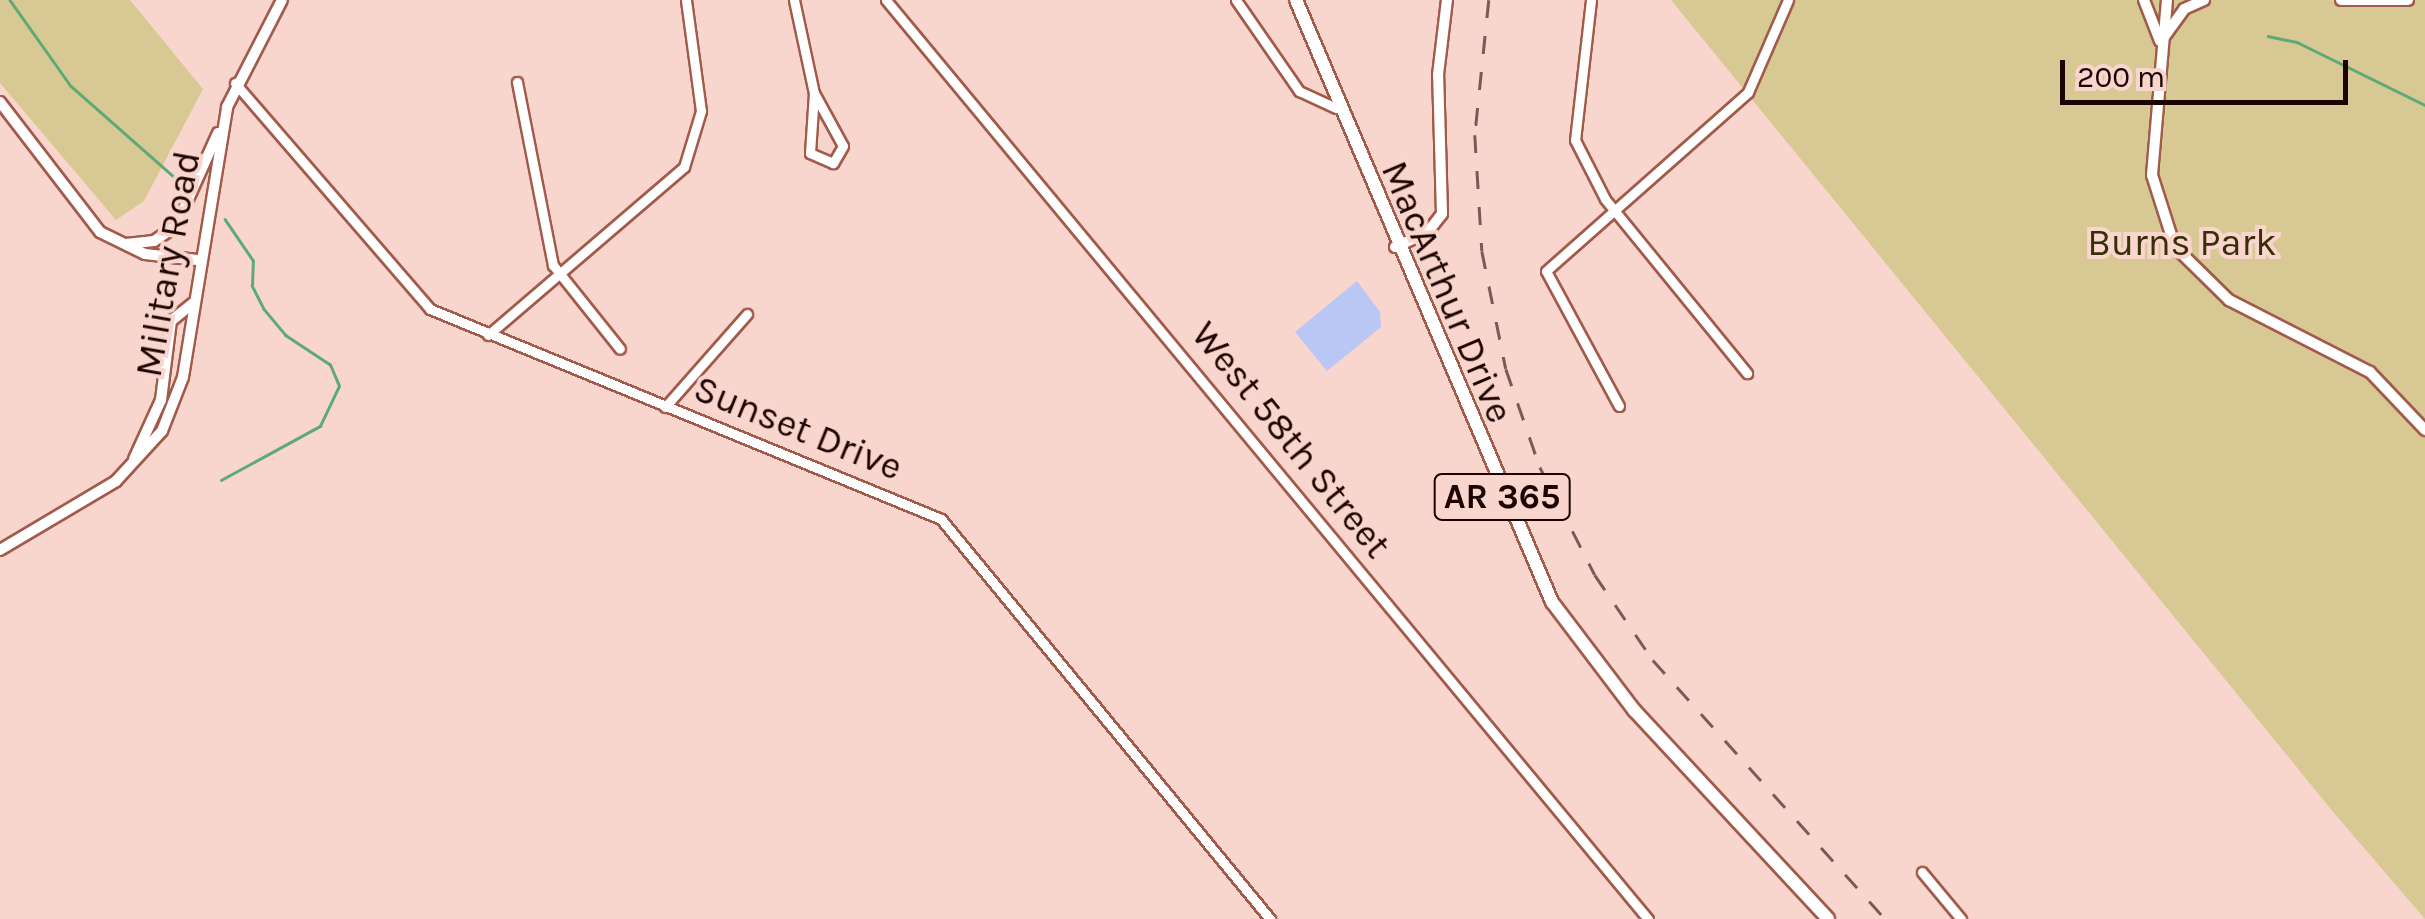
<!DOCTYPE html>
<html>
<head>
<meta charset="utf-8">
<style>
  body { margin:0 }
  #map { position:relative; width:2425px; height:919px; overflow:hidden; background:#f8d6ce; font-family:Karla,sans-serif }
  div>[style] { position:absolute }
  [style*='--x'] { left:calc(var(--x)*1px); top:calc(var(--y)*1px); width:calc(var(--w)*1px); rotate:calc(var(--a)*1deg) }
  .green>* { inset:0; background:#d8c894 }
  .stream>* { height:2.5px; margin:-1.25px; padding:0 1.25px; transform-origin:1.25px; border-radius:1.25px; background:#5daa77 }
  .building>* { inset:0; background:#bac6f3 }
  .roads { filter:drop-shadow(2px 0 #a25a4a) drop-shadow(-2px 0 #a25a4a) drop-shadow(0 2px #a25a4a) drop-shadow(0 -2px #a25a4a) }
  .minor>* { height:9px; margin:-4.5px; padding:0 4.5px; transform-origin:4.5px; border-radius:4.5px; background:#fff }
  .tertiary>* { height:10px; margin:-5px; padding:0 5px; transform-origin:5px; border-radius:5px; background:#fff }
  .primary>* { height:12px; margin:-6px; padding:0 6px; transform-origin:6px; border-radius:6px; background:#fff }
  .rail>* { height:2.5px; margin-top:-1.25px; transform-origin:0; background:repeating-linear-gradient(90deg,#785b56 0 18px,transparent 0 36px) }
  span { translate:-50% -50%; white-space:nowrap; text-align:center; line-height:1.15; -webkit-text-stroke:8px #f8d6ce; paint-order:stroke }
  .shield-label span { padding:2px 8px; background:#f8d6ce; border:2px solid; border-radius:8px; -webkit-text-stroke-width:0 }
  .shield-label { font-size:35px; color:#1c0301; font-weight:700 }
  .park-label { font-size:38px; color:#382e07 }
  .street-label { font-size:38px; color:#1c0301 }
  .scale { position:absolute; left:2060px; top:60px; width:288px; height:45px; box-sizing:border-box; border:5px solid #1c0301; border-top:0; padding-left:12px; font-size:30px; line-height:35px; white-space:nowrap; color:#1c0301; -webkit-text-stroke:8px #f8d6ce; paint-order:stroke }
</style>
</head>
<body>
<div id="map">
  <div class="green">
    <i style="clip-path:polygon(0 0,130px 0,203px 89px,144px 201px,116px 220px,0 83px)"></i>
    <i style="clip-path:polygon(1671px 0,2425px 0,2425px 919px,2334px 813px)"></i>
  </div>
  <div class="stream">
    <i style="--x:10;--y:0;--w:105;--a:54.7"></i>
    <i style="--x:71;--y:86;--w:145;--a:41.4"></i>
    <i style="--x:2268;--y:36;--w:30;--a:12"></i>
    <i style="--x:2297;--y:42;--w:143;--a:26.2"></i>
    <i style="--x:221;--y:480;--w:113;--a:-28.6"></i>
    <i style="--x:320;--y:426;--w:44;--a:-64.6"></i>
    <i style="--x:339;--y:386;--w:23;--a:-113"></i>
    <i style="--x:330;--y:365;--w:53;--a:-146.6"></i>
    <i style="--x:286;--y:336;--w:34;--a:-130"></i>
    <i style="--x:264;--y:310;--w:27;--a:-117"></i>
    <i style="--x:252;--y:286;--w:25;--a:-88"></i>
    <i style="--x:253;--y:261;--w:50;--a:-124.3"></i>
  </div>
  <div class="building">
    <i style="clip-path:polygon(1357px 281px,1380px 312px,1381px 327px,1327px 371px,1295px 332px)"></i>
  </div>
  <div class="roads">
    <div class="minor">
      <i style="--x:794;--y:0;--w:95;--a:77.9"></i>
      <i style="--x:886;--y:0;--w:1194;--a:50.34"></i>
      <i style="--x:1236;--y:0;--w:111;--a:55.3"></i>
      <i style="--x:1299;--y:91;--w:41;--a:24.7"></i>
      <i style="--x:1591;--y:0;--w:141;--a:96.5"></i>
      <i style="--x:1575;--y:140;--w:66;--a:63"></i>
      <i style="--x:1605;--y:199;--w:225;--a:50.8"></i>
      <i style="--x:517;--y:82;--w:187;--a:78.9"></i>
      <i style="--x:553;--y:265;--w:107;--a:51.4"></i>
      <i style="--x:235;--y:83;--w:298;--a:49.2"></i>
      <i style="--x:430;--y:309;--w:552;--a:22.34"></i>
      <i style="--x:941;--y:519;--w:518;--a:50.56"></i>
      <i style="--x:814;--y:93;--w:60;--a:61.3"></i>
      <i style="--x:843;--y:146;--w:20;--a:120"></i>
      <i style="--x:833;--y:163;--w:25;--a:-157"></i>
      <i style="--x:810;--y:153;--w:60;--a:-86.2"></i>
      <i style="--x:488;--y:335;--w:258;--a:-40.6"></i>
      <i style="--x:684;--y:167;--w:59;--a:-73.1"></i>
      <i style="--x:701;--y:111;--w:112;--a:-97.7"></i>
      <i style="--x:1619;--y:406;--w:153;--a:-118.4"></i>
      <i style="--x:1546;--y:271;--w:270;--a:-41.5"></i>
      <i style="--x:1748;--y:92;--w:100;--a:-66.5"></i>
      <i style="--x:665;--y:407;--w:124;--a:-48.6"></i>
      <i style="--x:1922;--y:872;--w:61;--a:50.3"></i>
    </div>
    <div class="tertiary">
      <i style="--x:2144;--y:0;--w:44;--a:68.7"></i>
      <i style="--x:2167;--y:0;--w:176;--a:94.9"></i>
      <i style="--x:2152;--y:175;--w:76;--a:72.3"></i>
      <i style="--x:2175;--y:247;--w:76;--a:44.5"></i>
      <i style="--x:2229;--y:300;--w:158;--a:27.1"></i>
      <i style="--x:2370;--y:372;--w:80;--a:46.5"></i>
      <i style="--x:2341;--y:0;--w:67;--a:0"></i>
      <i style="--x:2164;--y:37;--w:34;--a:-54"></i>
      <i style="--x:2184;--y:9;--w:22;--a:-24"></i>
      <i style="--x:0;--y:102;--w:164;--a:52.4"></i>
      <i style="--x:100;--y:232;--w:50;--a:26.1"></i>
      <i style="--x:145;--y:254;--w:53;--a:6.5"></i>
      <i style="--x:126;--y:244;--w:28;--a:-6"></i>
      <i style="--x:154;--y:241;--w:27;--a:-34"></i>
      <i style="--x:176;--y:226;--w:102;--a:-65.7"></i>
      <i style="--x:1395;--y:247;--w:35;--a:-24"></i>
      <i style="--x:1427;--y:233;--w:24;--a:-52"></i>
      <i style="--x:1442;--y:214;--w:139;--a:-91.6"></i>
      <i style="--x:1438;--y:75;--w:76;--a:-83.2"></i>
      <i style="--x:134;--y:459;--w:65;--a:-65.4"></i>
      <i style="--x:161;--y:400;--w:80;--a:-82.8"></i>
      <i style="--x:171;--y:321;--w:28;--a:-39"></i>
      <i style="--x:0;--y:550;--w:135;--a:-30.7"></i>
      <i style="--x:116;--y:481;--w:68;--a:-47.4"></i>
      <i style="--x:162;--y:431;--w:58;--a:-68.7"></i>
      <i style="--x:183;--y:377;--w:274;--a:-80.7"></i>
      <i style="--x:227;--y:107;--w:120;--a:-62.8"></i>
    </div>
    <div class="primary">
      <i style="--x:1296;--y:0;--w:654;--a:66.96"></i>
      <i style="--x:1552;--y:602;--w:136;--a:52.8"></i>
      <i style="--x:1634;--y:710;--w:285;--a:47.1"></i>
    </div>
  </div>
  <div class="rail">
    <i style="--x:1489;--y:0;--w:136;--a:95.9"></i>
    <i style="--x:1475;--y:135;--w:116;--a:86.5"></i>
    <i style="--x:1482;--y:251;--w:120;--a:78.5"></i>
    <i style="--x:1506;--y:369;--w:104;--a:70.9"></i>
    <i style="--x:1540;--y:467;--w:121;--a:63"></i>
    <i style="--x:1595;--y:575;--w:103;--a:55.7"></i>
    <i style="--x:1653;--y:660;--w:348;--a:48.1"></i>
  </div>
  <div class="shield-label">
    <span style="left:1502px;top:497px">AR 365</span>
  </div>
  <div class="park-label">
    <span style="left:2182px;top:243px">Burns Park</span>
  </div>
  <div class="street-label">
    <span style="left:168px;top:264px;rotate:-80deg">Military Road</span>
    <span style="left:1447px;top:292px;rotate:67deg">MacArthur Drive</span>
    <span style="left:798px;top:428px;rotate:22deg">Sunset Drive</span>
    <span style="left:1291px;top:440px;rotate:51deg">West 58th Street</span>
  </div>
  <div class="scale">200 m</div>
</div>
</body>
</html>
